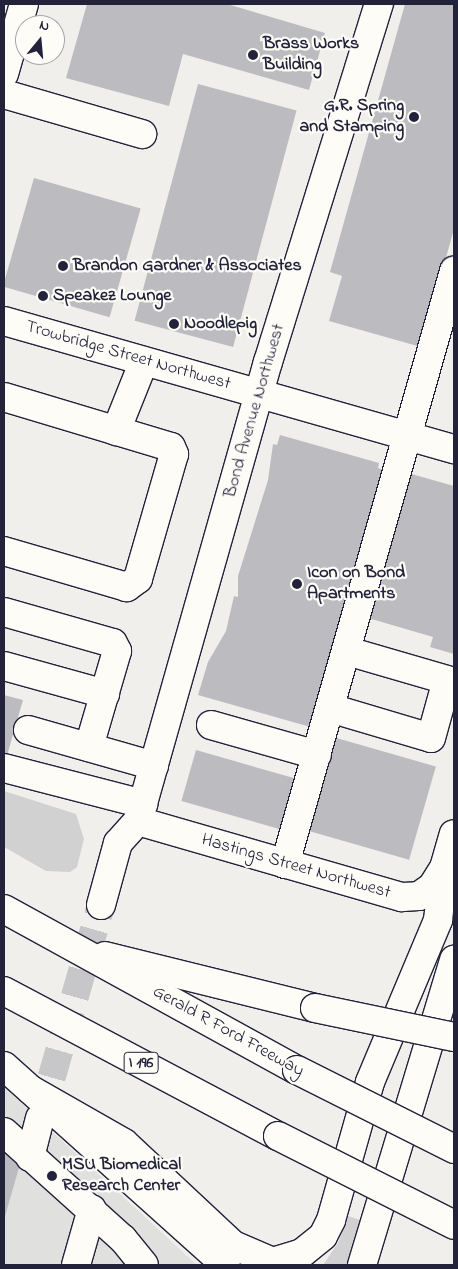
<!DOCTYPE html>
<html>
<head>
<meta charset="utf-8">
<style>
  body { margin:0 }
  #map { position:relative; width:458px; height:1269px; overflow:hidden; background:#f0efec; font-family:"Indie Flower",sans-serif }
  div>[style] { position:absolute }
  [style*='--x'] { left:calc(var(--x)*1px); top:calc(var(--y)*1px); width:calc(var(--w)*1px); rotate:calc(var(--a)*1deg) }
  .built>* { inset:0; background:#e0e0df }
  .green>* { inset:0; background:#d2d1d1 }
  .building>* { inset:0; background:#bcbcc0; transform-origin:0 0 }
  .minor-tunnel>* { height:28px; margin-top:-14px; transform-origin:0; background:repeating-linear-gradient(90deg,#c7c6c9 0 28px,transparent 0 42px) }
  .roads { filter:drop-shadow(1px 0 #22223b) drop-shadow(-1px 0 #22223b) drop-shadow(0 1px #22223b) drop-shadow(0 -1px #22223b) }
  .minor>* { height:28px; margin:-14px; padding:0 14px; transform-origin:14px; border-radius:14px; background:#fdfcf7 }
  .major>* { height:28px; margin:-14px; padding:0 14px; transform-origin:14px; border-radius:14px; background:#fdfcf7 }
  .highway>* { height:28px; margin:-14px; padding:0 14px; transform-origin:14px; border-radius:14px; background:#fdfcf7 }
  .bridges { filter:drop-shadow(1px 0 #22223b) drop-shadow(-1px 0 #22223b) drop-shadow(0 1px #22223b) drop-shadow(0 -1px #22223b) }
  .highway-bridge>* { height:28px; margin:-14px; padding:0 14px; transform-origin:14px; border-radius:14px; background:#fdfcf7 }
  .dots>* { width:14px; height:14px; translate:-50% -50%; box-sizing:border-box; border:2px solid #fdfcf7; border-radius:50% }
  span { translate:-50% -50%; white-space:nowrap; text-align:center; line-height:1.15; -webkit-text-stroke:4.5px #fdfcf7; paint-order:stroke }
  .shield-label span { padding:1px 4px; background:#fdfcf7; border:1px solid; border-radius:4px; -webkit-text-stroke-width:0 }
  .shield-label { font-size:16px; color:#22223b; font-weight:700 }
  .poi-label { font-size:18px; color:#22223b; font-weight:700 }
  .left { translate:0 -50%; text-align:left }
  .right { translate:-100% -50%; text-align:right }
  .street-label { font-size:18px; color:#22223b }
  .frame { position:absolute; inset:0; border:5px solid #22223b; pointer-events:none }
  .north { position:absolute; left:15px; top:15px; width:50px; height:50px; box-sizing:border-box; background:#fdfcf7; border:1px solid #a5a5ac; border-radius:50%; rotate:17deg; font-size:14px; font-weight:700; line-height:20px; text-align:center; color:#22223b }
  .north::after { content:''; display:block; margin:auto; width:18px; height:22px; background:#22223b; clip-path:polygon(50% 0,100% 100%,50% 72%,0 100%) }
</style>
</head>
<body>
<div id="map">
  <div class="built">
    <i style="clip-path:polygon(4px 1087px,197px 1265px,4px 1265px)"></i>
  </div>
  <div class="green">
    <i style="clip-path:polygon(4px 791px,76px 814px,84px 839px,77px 867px,70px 872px,46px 871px,4px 847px)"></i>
    <i style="clip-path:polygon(348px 1216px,364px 1221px,348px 1265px,323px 1265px,338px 1243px)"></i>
  </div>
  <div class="building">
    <i style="clip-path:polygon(87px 4px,227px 4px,325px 33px,309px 90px,183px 54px,169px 106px,66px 78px)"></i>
    <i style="clip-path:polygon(405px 4px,454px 4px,454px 229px,421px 347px,329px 321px,342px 276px,330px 272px)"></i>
    <i style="left:198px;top:84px;width:102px;height:245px;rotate:15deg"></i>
    <i style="left:34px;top:178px;width:111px;height:113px;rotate:16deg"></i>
    <i style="clip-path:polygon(280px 435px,379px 463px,378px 468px,388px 471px,314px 728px,198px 695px,208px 662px,226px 631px,234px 596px,238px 597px,238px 576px,268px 480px,273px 444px,277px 445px)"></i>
    <i style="clip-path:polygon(408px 473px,454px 486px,454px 654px,430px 647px,433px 637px,368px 618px)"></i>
    <i style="clip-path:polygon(4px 695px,23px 700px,4px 766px)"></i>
    <i style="left:333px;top:737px;width:107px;height:97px;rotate:16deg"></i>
    <i style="left:196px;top:750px;width:108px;height:53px;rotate:16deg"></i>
    <i style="clip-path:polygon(4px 1130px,24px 1150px,4px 1220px)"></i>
  </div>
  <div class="minor-tunnel">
    <i style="--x:40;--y:1118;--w:222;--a:-74"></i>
  </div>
  <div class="roads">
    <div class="minor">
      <i style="--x:4;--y:94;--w:144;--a:16.2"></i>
      <i style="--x:4;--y:321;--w:468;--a:15.9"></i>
      <i style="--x:4;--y:397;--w:174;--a:16.7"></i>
      <i style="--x:171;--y:447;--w:8;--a:67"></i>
      <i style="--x:174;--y:454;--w:130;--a:106.1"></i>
      <i style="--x:138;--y:579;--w:14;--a:144"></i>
      <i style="--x:127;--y:587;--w:128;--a:-163.7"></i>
      <i style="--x:116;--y:431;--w:75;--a:-68.2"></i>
      <i style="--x:4;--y:612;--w:113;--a:15.9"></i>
      <i style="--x:113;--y:643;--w:9;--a:63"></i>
      <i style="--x:117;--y:651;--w:100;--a:106.3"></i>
      <i style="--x:4;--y:666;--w:105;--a:15.5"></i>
      <i style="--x:330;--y:708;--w:105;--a:16.5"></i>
      <i style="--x:431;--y:738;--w:60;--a:-74.6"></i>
      <i style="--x:447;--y:680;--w:104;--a:-163.8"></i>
      <i style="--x:211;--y:725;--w:110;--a:15.8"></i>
      <i style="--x:28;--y:730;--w:131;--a:15.9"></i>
      <i style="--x:4;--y:768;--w:144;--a:14.5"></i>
      <i style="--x:138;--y:821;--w:275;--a:16.1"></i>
      <i style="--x:402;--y:897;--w:17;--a:-3"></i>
      <i style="--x:419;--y:896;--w:16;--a:-35"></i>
      <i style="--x:432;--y:887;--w:22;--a:-58"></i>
      <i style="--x:444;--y:868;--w:35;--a:-74"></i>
      <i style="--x:285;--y:864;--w:617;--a:-74.09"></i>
      <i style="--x:101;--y:905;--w:64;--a:-74.7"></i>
      <i style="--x:118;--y:843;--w:30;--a:-48"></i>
      <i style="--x:138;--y:821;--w:477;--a:-74.2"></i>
      <i style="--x:268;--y:362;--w:375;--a:-72.8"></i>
      <i style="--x:4;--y:1132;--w:160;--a:42"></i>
      <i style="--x:123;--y:1239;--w:33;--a:51"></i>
      <i style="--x:30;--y:1157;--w:40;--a:-75.6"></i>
      <i style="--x:76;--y:1265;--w:58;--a:-74.1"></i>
    </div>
    <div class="major">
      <i style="--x:4;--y:74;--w:73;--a:-74.1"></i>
    </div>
    <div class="highway">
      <i style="--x:4;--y:909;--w:334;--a:28.8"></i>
      <i style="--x:105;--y:956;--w:216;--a:13.9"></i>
      <i style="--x:4;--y:991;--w:310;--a:27.9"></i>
      <i style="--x:4;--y:1066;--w:298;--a:41.9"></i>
      <i style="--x:31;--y:1090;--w:107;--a:29.7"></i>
      <i style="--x:124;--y:1143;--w:149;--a:43.1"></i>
      <i style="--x:233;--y:1245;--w:43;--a:23"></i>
      <i style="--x:273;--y:1262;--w:30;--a:-17"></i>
      <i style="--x:302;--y:1253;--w:27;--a:-39"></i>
      <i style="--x:323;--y:1236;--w:18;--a:-63"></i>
      <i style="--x:331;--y:1220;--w:143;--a:-74.2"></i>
      <i style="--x:370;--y:1082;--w:176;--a:-67.2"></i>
      <i style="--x:438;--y:920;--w:52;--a:-83.4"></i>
      <i style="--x:362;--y:1265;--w:319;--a:-73.2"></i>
    </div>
  </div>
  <div class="bridges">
    <div class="highway-bridge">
      <i style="--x:315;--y:1008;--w:142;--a:11.8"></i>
      <i style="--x:297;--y:1070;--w:176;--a:26.7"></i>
      <i style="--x:278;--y:1136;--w:197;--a:26.8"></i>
    </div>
  </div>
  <div class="dots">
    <i style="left:253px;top:55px;background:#22223b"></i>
    <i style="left:414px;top:117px;background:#22223b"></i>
    <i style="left:63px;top:266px;background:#22223b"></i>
    <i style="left:43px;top:296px;background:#22223b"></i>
    <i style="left:174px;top:324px;background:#22223b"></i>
    <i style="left:297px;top:584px;background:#22223b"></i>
    <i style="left:52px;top:1176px;background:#22223b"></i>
  </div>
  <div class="shield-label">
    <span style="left:141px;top:1063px">I 196</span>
  </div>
  <div class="poi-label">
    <span class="left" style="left:263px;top:55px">Brass Works<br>Building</span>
    <span class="right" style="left:404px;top:117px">G.R. Spring<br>and Stamping</span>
    <span class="left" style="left:73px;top:266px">Brandon Gardner &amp; Associates</span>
    <span class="left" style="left:53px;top:296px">Speakez Lounge</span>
    <span class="left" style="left:184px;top:324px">Noodlepig</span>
    <span class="left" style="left:307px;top:584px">Icon on Bond<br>Apartments</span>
    <span class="left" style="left:62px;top:1176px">MSU Biomedical<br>Research Center</span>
  </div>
  <div class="street-label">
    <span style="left:128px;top:356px;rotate:16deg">Trowbridge Street Northwest</span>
    <span style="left:255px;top:411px;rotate:-74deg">Bond Avenue Northwest</span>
    <span style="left:296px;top:867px;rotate:16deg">Hastings Street Northwest</span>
    <span style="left:228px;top:1032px;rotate:29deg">Gerald R Ford Freeway</span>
  </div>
  <div class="frame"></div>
  <div class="north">N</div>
</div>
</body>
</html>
